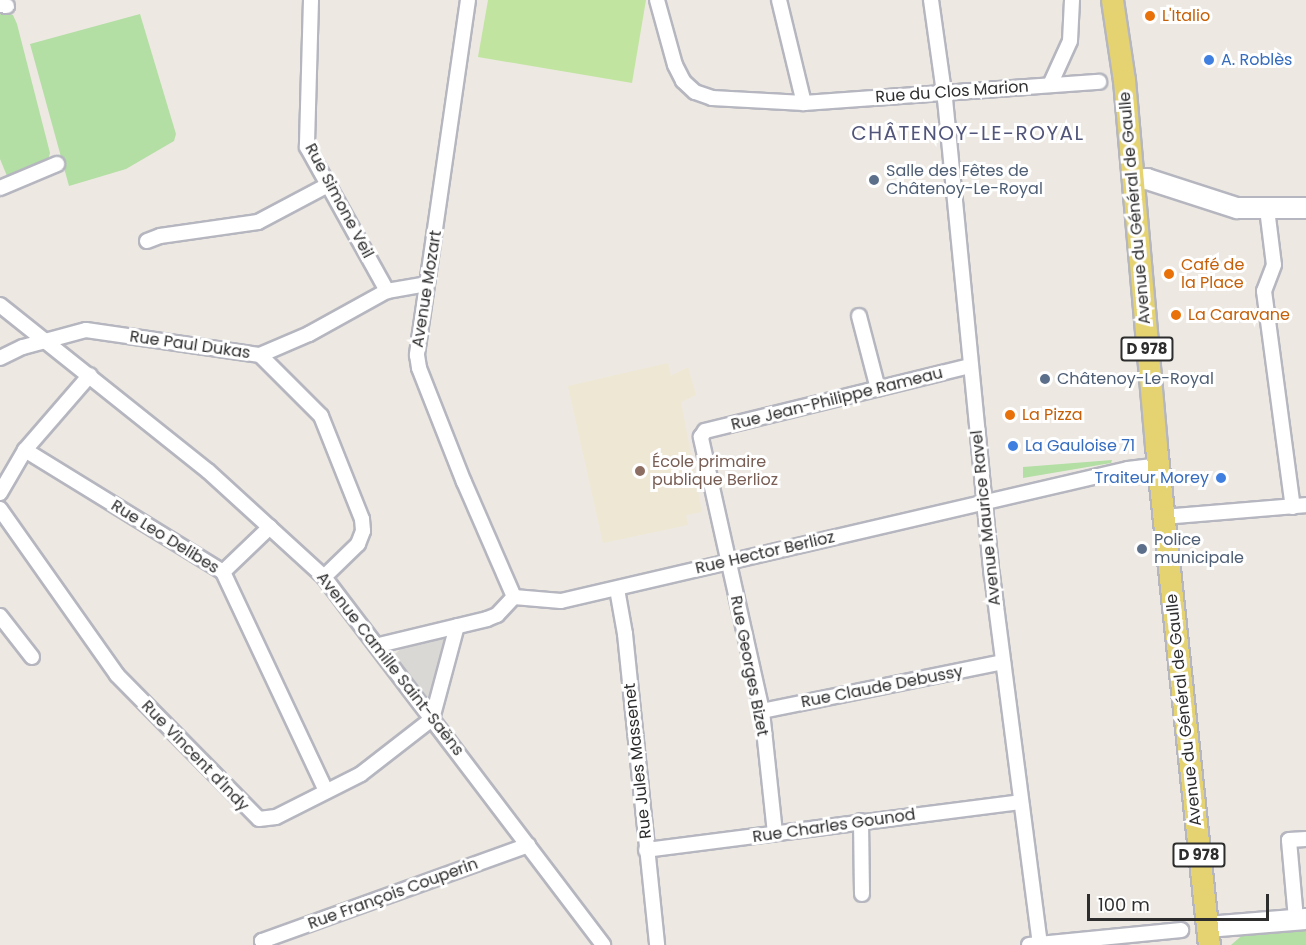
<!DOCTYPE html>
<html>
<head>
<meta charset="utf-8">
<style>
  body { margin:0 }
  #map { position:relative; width:1306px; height:945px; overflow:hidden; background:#ede9e2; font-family:Poppins,sans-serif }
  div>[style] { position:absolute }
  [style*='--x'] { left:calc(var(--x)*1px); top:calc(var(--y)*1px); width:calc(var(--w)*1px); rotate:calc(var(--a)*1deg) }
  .education>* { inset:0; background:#ede7d3 }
  .green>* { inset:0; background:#b3dea4 }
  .pitch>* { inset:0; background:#c2e4a1 }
  .plaza>* { inset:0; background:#dad8d4 }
  .roads { filter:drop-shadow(2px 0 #b5b6bf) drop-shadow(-2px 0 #b5b6bf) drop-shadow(0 2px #b5b6bf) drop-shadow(0 -2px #b5b6bf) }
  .street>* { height:14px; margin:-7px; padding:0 7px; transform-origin:7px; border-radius:7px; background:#fff }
  .secondary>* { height:20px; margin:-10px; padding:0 10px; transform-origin:10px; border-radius:10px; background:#fff }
  .primary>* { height:21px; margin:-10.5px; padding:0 10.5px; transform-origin:10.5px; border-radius:10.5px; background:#e4d370 }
  .dots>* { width:16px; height:16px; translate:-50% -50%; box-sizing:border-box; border:3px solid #fff; border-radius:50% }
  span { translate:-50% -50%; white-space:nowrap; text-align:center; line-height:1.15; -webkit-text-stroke:6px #fff; paint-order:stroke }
  .shield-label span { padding:2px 4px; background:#fff; border:2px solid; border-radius:4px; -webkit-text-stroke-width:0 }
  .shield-label { font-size:15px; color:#2d2d2d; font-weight:700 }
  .food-label { font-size:16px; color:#c56008 }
  .left { translate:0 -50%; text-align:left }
  .shop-label { font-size:16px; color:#366cbe }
  .right { translate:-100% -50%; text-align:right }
  .street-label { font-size:16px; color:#2d2d2d }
  .service-label { font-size:16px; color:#4e5e75 }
  .education-label { font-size:16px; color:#785e54 }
  .quarter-label { font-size:20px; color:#51557a; letter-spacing:1.5px }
  .scale { position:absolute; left:1087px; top:894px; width:182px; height:27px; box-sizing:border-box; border:3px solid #2d2d2d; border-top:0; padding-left:8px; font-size:18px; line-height:21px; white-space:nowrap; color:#2d2d2d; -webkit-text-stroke:4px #fff; paint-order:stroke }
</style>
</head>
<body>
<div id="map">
  <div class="education">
    <i style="clip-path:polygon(668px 363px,671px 376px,688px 367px,696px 395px,681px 402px,702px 512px,686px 515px,688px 525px,603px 543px,568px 386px)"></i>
  </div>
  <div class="green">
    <i style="clip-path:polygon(0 11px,13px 15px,17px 24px,50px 153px,48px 160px,7px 176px,0 159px)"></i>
    <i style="clip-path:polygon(140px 14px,176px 134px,174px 141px,126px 169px,69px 186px,30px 44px)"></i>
    <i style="clip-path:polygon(1112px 460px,1111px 463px,1023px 478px,1023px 467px)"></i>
    <i style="clip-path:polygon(1306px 928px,1306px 945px,1231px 945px,1246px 932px)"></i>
  </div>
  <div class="pitch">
    <i style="clip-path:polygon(488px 0,646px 0,632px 83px,478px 57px)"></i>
  </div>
  <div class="plaza">
    <i style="clip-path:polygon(442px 636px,450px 638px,427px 701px,395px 654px,405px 645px)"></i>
  </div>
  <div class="roads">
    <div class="street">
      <i style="--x:311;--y:0;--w:147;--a:91.6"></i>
      <i style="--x:307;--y:147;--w:165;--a:60.9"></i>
      <i style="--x:468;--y:0;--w:359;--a:98.2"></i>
      <i style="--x:417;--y:355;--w:13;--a:81"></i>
      <i style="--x:419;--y:368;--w:123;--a:68.5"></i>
      <i style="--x:464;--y:482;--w:125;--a:66.5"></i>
      <i style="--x:657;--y:0;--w:67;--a:74.5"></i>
      <i style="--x:675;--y:65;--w:18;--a:63"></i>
      <i style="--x:683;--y:81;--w:16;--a:43"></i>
      <i style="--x:695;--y:92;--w:18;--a:19"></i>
      <i style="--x:712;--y:98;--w:92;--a:3.1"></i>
      <i style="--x:804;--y:103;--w:296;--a:-4.1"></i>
      <i style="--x:779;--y:0;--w:106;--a:76.4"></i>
      <i style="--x:931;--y:0;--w:100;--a:82"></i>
      <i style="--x:945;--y:99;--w:478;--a:84.4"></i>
      <i style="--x:992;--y:575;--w:372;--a:82.6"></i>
      <i style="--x:0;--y:5;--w:7;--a:8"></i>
      <i style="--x:1050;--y:85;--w:48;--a:-65.6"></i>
      <i style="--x:1070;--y:41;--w:41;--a:-87.2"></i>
      <i style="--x:0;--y:188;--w:62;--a:-22.8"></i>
      <i style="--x:1267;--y:209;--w:56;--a:82.9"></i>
      <i style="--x:1274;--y:265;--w:28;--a:111"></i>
      <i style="--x:1264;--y:291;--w:218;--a:82.4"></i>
      <i style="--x:147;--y:241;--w:14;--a:-21"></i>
      <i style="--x:160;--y:236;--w:99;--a:-8.1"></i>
      <i style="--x:258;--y:222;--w:79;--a:-27.9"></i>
      <i style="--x:0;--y:305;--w:266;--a:38.6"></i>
      <i style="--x:208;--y:471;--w:157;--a:42.4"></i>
      <i style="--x:324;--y:577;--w:462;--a:52.8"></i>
      <i style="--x:859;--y:316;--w:75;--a:75.4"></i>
      <i style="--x:260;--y:355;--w:86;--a:45"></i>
      <i style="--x:321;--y:416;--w:111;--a:68.3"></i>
      <i style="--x:362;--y:519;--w:12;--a:85"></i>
      <i style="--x:363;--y:531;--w:14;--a:111"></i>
      <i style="--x:358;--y:544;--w:47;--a:135.9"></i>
      <i style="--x:0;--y:358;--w:25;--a:-26"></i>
      <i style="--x:23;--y:347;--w:65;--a:-15.1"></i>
      <i style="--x:86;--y:330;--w:176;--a:8.2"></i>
      <i style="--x:260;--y:355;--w:53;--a:-23.2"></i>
      <i style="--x:309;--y:334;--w:89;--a:-28.9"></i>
      <i style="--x:387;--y:291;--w:40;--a:-10"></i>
      <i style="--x:25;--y:450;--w:233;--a:31.6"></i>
      <i style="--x:223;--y:572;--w:242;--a:64.8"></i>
      <i style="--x:0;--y:493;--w:50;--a:-59.8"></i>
      <i style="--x:25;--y:450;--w:99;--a:-49.1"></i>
      <i style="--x:0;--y:509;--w:203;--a:54.8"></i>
      <i style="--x:117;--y:675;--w:202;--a:45.4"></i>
      <i style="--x:259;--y:819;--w:17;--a:-7"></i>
      <i style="--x:276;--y:817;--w:95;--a:-26.8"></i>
      <i style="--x:361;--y:774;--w:90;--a:-37.8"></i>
      <i style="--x:432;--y:719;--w:96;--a:-75"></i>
      <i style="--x:1164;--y:517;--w:143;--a:-4.8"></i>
      <i style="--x:223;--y:572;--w:65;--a:-43.8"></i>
      <i style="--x:617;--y:589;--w:46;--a:79.9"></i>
      <i style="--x:625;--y:634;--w:313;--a:84.1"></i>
      <i style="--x:0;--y:616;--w:52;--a:52"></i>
      <i style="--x:379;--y:645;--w:111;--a:-13.5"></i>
      <i style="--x:487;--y:619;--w:11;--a:-22"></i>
      <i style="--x:497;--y:615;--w:25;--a:-47"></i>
      <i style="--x:514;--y:597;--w:47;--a:4.9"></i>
      <i style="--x:561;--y:601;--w:582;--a:-13.11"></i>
      <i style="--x:1128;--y:469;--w:31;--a:-7"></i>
      <i style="--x:762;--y:711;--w:246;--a:-11.5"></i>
      <i style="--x:861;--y:821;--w:73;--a:89.2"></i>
      <i style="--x:775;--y:833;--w:123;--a:-96.1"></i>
      <i style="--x:762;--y:711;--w:281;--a:-102.6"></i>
      <i style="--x:701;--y:437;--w:7;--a:-56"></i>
      <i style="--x:705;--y:431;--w:272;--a:-13.8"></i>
      <i style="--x:646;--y:850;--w:378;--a:-7.3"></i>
      <i style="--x:1296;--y:919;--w:79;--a:-95.1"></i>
      <i style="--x:1289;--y:840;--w:17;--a:-3"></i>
      <i style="--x:265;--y:945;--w:5;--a:-127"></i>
      <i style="--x:262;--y:941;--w:283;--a:-19.8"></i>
      <i style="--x:1029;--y:945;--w:153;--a:-5.6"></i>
    </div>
    <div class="secondary">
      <i style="--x:1133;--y:180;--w:14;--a:-4"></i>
      <i style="--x:1147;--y:179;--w:95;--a:17.9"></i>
      <i style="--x:1237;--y:208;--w:69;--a:0"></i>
      <i style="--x:1207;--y:927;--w:99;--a:-4.6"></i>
    </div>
    <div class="primary">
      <i style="--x:1112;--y:0;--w:81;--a:81.5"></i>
      <i style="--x:1124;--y:80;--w:367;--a:85"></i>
      <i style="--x:1156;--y:446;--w:502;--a:83.94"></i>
    </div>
  </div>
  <div class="dots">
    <i style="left:1150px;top:16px;background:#e8710a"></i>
    <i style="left:1209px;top:60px;background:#3f7fe0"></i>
    <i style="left:874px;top:180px;background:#5c6f8a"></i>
    <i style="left:1169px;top:274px;background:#e8710a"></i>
    <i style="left:1176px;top:315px;background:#e8710a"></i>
    <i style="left:1045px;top:379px;background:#5c6f8a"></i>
    <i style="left:1010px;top:415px;background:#e8710a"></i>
    <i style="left:1013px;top:446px;background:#3f7fe0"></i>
    <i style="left:640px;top:471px;background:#8d6e63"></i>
    <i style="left:1221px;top:478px;background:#3f7fe0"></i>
    <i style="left:1142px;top:549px;background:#5c6f8a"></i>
  </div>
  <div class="shield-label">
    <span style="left:1147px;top:349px">D 978</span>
    <span style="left:1199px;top:855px">D 978</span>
  </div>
  <div class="food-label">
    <span class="left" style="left:1162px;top:16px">L'Italio</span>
    <span class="left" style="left:1181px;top:274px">Café de<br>la Place</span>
    <span class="left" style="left:1188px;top:315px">La Caravane</span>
    <span class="left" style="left:1022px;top:415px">La Pizza</span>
  </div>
  <div class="shop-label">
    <span class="left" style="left:1221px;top:60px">A. Roblès</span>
    <span class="left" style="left:1025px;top:446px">La Gauloise 71</span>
    <span class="right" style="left:1209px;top:478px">Traiteur Morey</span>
  </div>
  <div class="street-label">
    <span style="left:952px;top:92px;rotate:-4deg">Rue du Clos Marion</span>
    <span style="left:339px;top:201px;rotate:62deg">Rue Simone Veil</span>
    <span style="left:1135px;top:208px;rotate:-95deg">Avenue du Général de Gaulle</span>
    <span style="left:427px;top:289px;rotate:-81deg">Avenue Mozart</span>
    <span style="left:190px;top:345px;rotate:8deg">Rue Paul Dukas</span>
    <span style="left:837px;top:399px;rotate:-14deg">Rue Jean-Philippe Rameau</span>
    <span style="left:986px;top:518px;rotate:-96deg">Avenue Maurice Ravel</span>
    <span style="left:165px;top:537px;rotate:32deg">Rue Leo Delibes</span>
    <span style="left:765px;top:553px;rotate:-13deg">Rue Hector Berlioz</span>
    <span style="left:390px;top:664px;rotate:52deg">Avenue Camille Saint-Saëns</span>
    <span style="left:749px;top:666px;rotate:79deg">Rue Georges Bizet</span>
    <span style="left:882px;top:687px;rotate:-11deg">Rue Claude Debussy</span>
    <span style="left:1184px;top:710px;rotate:-96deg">Avenue du Général de Gaulle</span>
    <span style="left:195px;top:756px;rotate:46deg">Rue Vincent d'Indy</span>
    <span style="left:638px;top:761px;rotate:-96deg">Rue Jules Massenet</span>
    <span style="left:834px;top:826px;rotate:-8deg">Rue Charles Gounod</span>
    <span style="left:393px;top:894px;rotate:-20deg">Rue François Couperin</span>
  </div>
  <div class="service-label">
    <span class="left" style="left:886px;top:180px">Salle des Fêtes de<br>Châtenoy-Le-Royal</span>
    <span class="left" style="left:1057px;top:379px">Châtenoy-Le-Royal</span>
    <span class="left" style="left:1154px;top:549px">Police<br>municipale</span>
  </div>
  <div class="education-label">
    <span class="left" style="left:652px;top:471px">École primaire<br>publique Berlioz</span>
  </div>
  <div class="quarter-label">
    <span style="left:968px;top:133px">CHÂTENOY-LE-ROYAL</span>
  </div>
  <div class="scale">100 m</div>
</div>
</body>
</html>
